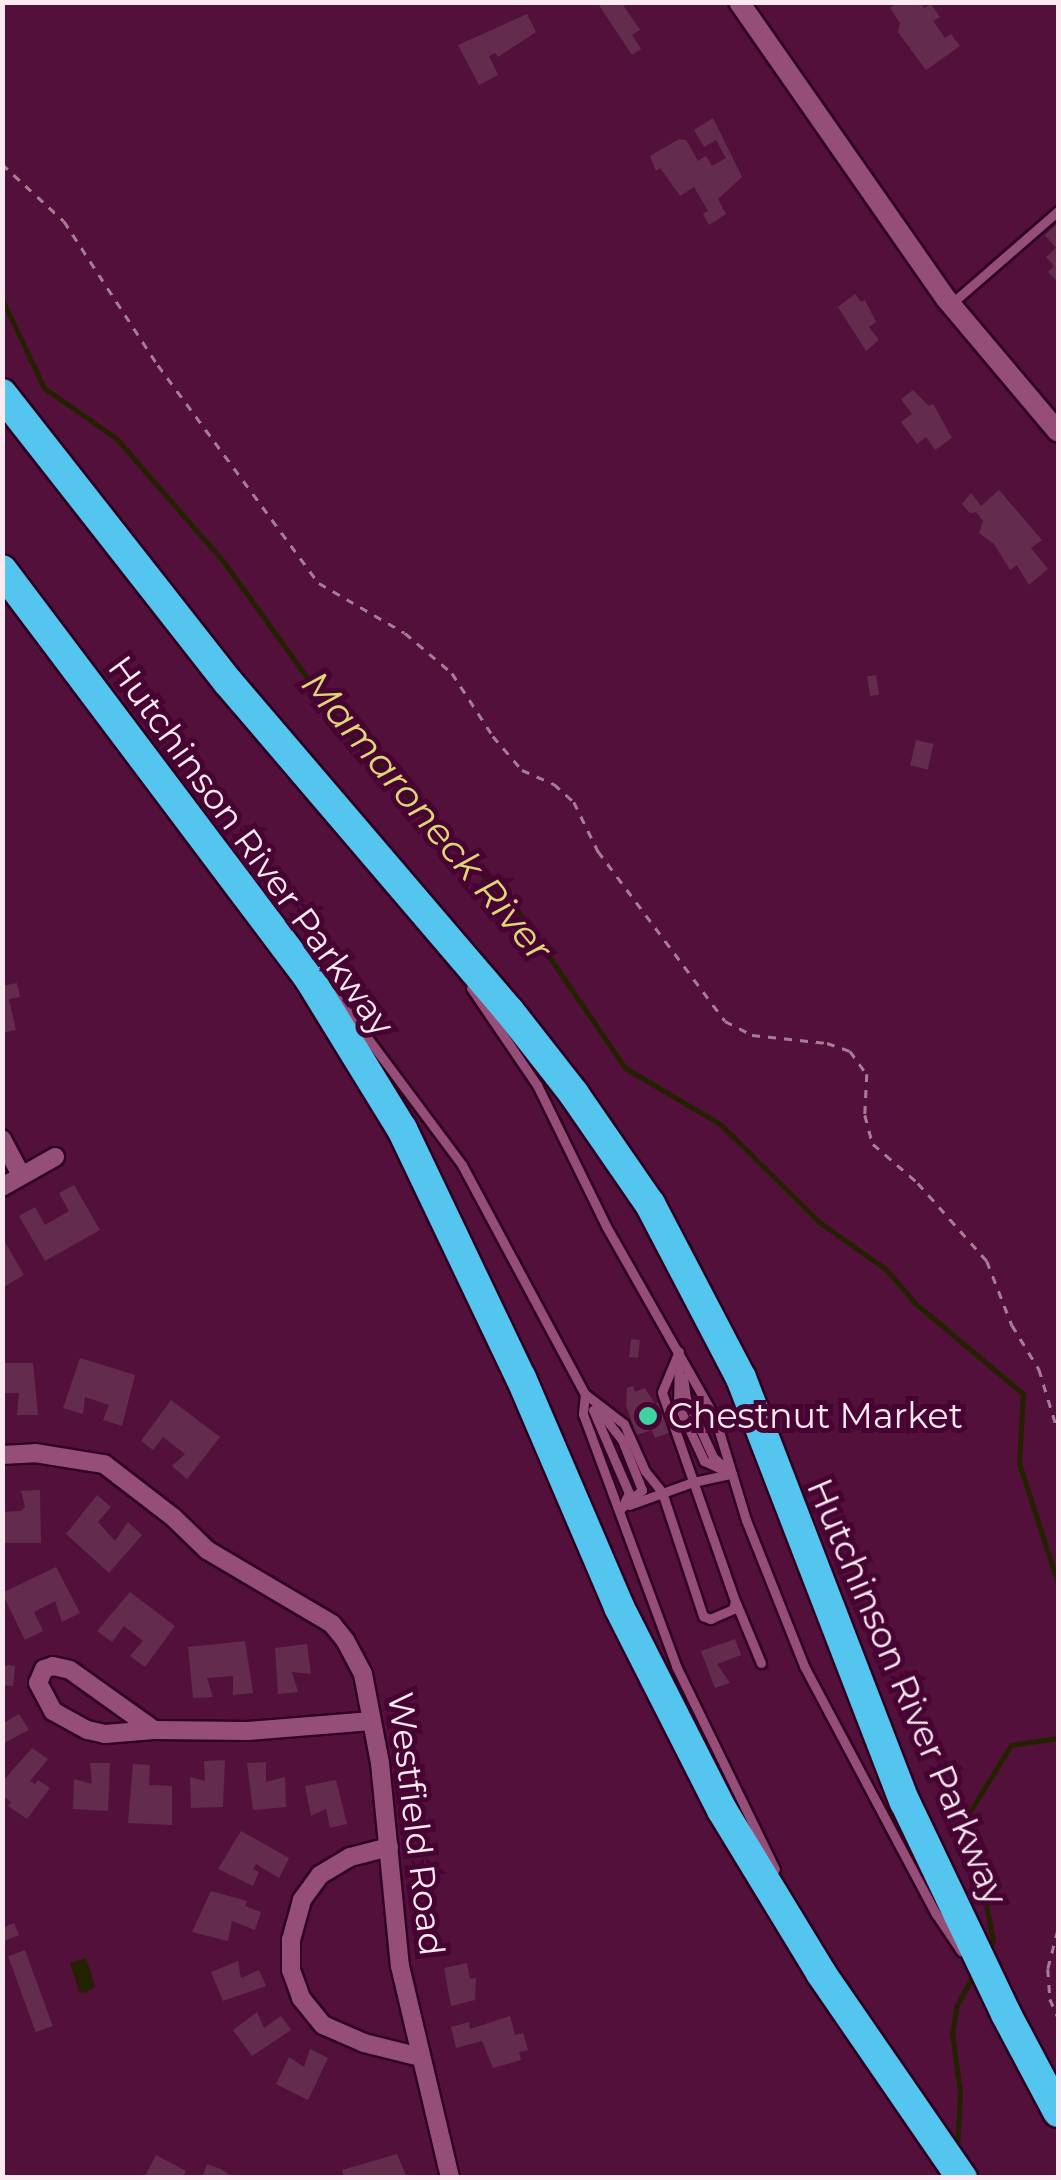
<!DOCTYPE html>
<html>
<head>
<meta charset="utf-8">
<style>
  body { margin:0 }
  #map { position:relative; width:1061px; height:2180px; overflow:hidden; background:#53103b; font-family:Montserrat,sans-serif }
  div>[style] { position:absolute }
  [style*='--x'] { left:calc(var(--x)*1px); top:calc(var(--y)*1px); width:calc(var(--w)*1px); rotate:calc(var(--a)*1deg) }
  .water>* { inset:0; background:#242100 }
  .stream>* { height:5px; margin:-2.5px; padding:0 2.5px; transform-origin:2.5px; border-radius:2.5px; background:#242100 }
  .building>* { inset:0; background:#632c4d; transform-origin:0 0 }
  .path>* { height:2.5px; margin-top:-1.25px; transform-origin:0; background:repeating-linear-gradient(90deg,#a77d96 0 8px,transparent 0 16px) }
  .roads { filter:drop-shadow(2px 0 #300020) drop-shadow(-2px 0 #300020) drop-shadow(0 2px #300020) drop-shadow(0 -2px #300020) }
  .service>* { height:9px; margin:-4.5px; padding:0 4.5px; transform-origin:4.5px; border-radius:4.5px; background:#954e77 }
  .minor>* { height:18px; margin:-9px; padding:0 9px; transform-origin:9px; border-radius:9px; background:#954e77 }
  .tertiary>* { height:20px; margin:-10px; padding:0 10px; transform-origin:10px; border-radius:10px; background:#954e77 }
  .motorway>* { height:30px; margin:-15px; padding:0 15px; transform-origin:15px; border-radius:15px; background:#54c5ee }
  .dots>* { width:28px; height:28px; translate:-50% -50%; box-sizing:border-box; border:5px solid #470331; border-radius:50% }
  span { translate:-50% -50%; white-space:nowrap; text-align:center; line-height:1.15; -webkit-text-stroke:10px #470331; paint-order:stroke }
  .street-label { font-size:35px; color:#fae9f1 }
  .poi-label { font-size:35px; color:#fae9f1 }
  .left { translate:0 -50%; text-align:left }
  .water-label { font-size:38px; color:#dcd775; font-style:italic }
  .frame { position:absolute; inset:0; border:5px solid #fae9f1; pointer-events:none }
</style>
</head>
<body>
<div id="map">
  <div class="water">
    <i style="clip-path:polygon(86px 1958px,95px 1986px,86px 1993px,79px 1991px,70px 1963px)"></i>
  </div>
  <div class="stream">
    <i style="--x:2;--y:299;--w:98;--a:64.7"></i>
    <i style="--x:44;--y:388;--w:88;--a:34.8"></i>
    <i style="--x:116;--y:438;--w:163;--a:49"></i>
    <i style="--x:223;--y:561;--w:207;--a:54.2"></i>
    <i style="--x:344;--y:729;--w:255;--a:46.4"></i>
    <i style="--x:520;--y:914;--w:186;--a:55.7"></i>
    <i style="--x:625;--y:1068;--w:110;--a:30.5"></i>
    <i style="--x:720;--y:1124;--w:139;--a:44.7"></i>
    <i style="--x:819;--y:1222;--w:83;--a:35.2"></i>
    <i style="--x:887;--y:1270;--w:43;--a:49.7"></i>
    <i style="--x:915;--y:1303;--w:141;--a:40.1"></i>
    <i style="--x:1023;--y:1394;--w:69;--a:93.3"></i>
    <i style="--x:1019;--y:1463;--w:127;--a:72.1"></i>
    <i style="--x:989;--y:1948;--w:8;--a:-60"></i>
    <i style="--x:993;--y:1941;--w:130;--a:-100.6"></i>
    <i style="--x:969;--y:1813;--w:80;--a:-58.3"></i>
    <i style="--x:1011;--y:1745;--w:48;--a:-8.5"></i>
    <i style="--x:957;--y:2149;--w:57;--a:-87"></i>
    <i style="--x:960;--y:2092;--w:60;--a:-97.7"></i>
    <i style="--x:952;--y:2033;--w:28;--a:-80"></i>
    <i style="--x:957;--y:2005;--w:34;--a:-62"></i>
  </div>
  <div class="building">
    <i style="clip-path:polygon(597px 2px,621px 2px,640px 30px,632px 35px,641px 49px,632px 55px)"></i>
    <i style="clip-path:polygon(899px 2px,920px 2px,924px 8px,931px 4px,940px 17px,933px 21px,945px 38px,951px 34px,960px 46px,926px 70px,898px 32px,900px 23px,890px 8px)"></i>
    <i style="clip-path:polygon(527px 14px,536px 32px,498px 57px,495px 53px,489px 56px,498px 75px,479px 85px,458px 45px)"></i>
    <i style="clip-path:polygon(713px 118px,742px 177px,718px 199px,726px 214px,709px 225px,703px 214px,708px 211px,694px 187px,680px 196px,660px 168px,656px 171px,650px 156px,679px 139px,686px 140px,698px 161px,706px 156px,712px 166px,726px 158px,716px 140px,704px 147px,694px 130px)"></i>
    <i style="clip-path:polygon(1058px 223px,1058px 282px,1048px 272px,1054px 266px,1046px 257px,1056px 248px,1045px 235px)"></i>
    <i style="clip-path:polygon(855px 294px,861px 302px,865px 300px,876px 322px,869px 327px,879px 340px,866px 351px,838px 307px)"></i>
    <i style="clip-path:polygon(913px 390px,929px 406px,933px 404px,952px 438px,935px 450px,926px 437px,917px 444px,901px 422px,912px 414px,901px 399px)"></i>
    <i style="clip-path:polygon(999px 490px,1042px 540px,1031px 548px,1048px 569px,1029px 585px,1017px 565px,1010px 570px,994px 544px,979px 533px,983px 521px,976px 512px,970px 513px,962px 504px,971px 493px,981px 506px)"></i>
    <i style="left:876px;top:675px;width:20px;height:9px;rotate:81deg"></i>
    <i style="left:916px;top:740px;width:18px;height:26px;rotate:13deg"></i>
    <i style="clip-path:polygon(17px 983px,20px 997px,9px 999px,16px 1030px,2px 1033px,2px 986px)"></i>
    <i style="clip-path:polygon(74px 1185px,100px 1230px,45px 1261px,19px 1216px,35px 1207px,45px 1225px,69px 1211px,59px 1193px)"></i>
    <i style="clip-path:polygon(2px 1237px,24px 1275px,2px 1288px)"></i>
    <i style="left:631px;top:1339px;width:9px;height:18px;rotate:6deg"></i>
    <i style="clip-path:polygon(80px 1358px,135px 1375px,122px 1426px,103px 1420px,109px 1405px,85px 1397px,83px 1414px,63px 1408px)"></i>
    <i style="clip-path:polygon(2px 1363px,33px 1363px,38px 1415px,17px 1415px,19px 1393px,2px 1393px)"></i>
    <i style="clip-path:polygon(633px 1386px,635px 1392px,645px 1388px,655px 1404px,661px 1402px,671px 1432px,655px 1438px,652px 1430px,636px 1435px,626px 1405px,627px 1388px)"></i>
    <i style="clip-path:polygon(171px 1400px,220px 1437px,187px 1479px,172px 1466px,185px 1454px,163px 1437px,153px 1450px,141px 1441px)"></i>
    <i style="left:694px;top:1403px;width:53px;height:20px;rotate:67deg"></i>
    <i style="left:623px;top:1434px;width:54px;height:21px;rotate:68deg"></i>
    <i style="clip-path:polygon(40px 1490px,41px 1543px,2px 1543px,2px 1512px,21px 1511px,25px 1507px,21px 1491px)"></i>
    <i style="clip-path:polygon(97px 1495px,111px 1507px,98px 1522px,115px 1541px,128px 1522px,142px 1535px,109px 1573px,66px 1534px)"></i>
    <i style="clip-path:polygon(56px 1567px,80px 1613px,62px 1622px,55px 1601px,34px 1612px,43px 1631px,25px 1640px,2px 1593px)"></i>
    <i style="clip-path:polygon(130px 1592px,175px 1626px,145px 1667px,130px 1656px,143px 1641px,124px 1626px,112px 1642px,97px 1631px)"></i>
    <i style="clip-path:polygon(735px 1639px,741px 1655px,717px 1664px,730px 1683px,715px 1688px,701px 1651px)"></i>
    <i style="clip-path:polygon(245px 1641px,253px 1693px,233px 1695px,233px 1676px,207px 1678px,213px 1697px,193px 1698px,188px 1647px)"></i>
    <i style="clip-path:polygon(307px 1644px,311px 1674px,292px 1672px,298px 1692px,278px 1694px,275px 1648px)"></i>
    <i style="clip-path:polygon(8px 1665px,15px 1666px,13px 1686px,2px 1685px,2px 1667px)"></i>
    <i style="clip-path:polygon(19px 1714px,29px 1730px,2px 1744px,2px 1724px)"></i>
    <i style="clip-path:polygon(32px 1748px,48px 1759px,30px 1781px,35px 1784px,38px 1780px,50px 1788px,27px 1819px,8px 1806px,11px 1802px,2px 1795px,2px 1782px)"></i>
    <i style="clip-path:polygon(225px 1760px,223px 1807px,191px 1808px,190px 1777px,205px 1781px,204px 1761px)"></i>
    <i style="clip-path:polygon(266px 1762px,266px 1782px,285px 1777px,286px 1807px,253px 1810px,247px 1763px)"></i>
    <i style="clip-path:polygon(90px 1763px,110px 1763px,108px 1811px,73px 1809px,74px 1779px,92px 1784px)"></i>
    <i style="clip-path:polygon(133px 1764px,150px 1765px,149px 1785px,172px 1786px,172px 1825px,128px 1823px)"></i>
    <i style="clip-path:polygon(336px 1780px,347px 1824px,330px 1828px,326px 1809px,311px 1816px,305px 1786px)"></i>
    <i style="clip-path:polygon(241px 1831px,289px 1858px,279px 1878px,256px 1864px,253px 1869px,259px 1872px,253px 1886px,218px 1869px)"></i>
    <i style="clip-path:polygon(211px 1891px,247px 1901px,245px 1906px,261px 1912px,255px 1930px,232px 1921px,228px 1941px,192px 1932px)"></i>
    <i style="clip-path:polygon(14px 1923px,19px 1935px,4px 1941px,2px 1928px)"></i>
    <i style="left:25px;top:1950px;width:81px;height:18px;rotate:70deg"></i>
    <i style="clip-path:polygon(238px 1961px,241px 1978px,259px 1970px,266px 1986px,223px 2001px,211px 1972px)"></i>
    <i style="clip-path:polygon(467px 1963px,470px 1979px,476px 1978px,475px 2000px,451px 2006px,444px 1968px)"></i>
    <i style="clip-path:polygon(257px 2012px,264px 2028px,281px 2016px,291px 2030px,252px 2056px,233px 2030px)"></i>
    <i style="clip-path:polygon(510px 2016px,515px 2035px,523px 2033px,528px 2050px,519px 2052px,521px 2060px,493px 2068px,482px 2041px,456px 2048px,451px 2027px,469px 2022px,470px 2029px)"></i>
    <i style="clip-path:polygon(310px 2049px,328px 2058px,308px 2100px,276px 2084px,289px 2057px,304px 2067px)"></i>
    <i style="clip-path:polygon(397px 2154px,407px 2178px,344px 2178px,342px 2170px)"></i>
    <i style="clip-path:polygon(156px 2155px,186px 2171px,183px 2178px,144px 2178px)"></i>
    <i style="clip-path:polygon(207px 2164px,221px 2169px,234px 2178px,202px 2178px)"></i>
  </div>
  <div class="path">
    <i style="--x:2;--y:164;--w:84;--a:42.6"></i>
    <i style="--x:64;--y:221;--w:172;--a:56.9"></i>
    <i style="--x:158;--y:365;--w:271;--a:53.6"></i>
    <i style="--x:319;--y:583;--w:99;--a:30.2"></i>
    <i style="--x:405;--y:633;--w:62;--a:40.4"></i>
    <i style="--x:452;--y:673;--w:75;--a:56.9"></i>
    <i style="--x:493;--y:736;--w:45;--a:49.5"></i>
    <i style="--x:522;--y:770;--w:35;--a:24"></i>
    <i style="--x:554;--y:784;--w:27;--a:42"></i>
    <i style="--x:574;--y:802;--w:55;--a:63.9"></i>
    <i style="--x:598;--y:851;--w:212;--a:53.2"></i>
    <i style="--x:725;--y:1021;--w:30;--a:27"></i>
    <i style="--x:752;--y:1035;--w:75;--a:6.1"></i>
    <i style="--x:827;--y:1043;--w:24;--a:19"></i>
    <i style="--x:850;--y:1051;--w:29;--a:54"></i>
    <i style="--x:867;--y:1074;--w:41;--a:92.8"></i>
    <i style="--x:865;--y:1115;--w:30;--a:75"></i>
    <i style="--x:873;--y:1144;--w:60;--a:40.9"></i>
    <i style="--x:918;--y:1183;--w:104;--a:48.5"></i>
    <i style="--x:987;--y:1261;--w:69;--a:68.7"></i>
    <i style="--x:1012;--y:1325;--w:52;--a:58.5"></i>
    <i style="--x:1039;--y:1369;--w:65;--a:73"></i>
    <i style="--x:1058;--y:1930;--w:40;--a:104.4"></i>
    <i style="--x:1048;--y:1969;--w:30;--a:86"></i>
    <i style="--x:1050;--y:1999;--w:20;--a:66"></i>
  </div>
  <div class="roads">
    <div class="service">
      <i style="--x:951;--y:304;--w:142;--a:-41"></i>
      <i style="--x:471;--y:988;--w:117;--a:55.8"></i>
      <i style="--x:537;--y:1085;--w:157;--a:63.9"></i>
      <i style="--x:606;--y:1226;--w:221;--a:60.4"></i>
      <i style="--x:715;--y:1418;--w:107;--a:73.1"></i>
      <i style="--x:746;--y:1520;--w:157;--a:68.3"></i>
      <i style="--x:804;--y:1666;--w:281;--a:62"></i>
      <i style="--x:936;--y:1914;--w:45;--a:56"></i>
      <i style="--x:334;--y:993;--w:214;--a:53.3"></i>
      <i style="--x:462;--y:1165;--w:260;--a:61.8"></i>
      <i style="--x:585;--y:1394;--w:20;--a:96"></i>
      <i style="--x:583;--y:1414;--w:269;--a:69.7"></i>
      <i style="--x:676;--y:1666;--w:226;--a:64"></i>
      <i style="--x:679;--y:1361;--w:44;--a:91.3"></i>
      <i style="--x:678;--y:1405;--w:62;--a:65.1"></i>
      <i style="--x:704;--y:1461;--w:31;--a:25"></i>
      <i style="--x:683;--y:1377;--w:21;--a:82"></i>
      <i style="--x:686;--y:1398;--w:65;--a:65.4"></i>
      <i style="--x:713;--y:1457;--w:13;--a:42"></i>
      <i style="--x:585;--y:1394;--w:49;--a:37.6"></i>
      <i style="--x:624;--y:1424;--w:51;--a:65.9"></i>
      <i style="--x:645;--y:1471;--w:27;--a:51"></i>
      <i style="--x:662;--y:1492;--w:131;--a:71.7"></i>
      <i style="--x:703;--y:1616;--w:8;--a:23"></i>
      <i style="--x:710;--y:1619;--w:25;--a:-23"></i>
      <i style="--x:733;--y:1609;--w:8;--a:-76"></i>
      <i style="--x:735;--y:1601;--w:221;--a:-109.3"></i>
      <i style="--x:662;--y:1392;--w:44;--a:-67.5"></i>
      <i style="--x:596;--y:1407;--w:42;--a:51.8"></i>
      <i style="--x:622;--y:1440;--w:54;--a:68.2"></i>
      <i style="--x:642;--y:1490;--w:28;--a:139"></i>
      <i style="--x:593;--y:1410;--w:90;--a:66.6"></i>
      <i style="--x:629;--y:1493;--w:9;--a:117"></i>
      <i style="--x:629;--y:1505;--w:68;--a:-19.8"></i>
      <i style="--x:693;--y:1482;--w:40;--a:-12"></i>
      <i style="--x:736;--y:1603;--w:65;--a:67.4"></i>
    </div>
    <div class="minor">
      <i style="--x:2;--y:1139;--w:41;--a:62.2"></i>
      <i style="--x:2;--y:1187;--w:61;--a:-29.5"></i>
      <i style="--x:2;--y:1455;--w:33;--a:-3"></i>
      <i style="--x:35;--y:1453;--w:70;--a:9.1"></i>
      <i style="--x:104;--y:1464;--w:88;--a:37.6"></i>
      <i style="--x:174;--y:1518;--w:46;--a:44.1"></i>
      <i style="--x:207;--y:1550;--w:145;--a:30.6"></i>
      <i style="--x:332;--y:1624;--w:21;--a:51"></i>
      <i style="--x:345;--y:1640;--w:38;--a:62"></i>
      <i style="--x:363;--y:1674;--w:91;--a:79.2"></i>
      <i style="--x:380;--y:1763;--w:204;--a:84.4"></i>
      <i style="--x:400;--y:1966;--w:218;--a:76.7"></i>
      <i style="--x:53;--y:1666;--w:17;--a:13"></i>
      <i style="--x:70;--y:1670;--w:103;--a:35.5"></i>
      <i style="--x:154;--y:1730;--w:49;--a:175.3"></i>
      <i style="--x:105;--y:1734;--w:18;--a:-167"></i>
      <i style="--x:87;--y:1730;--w:39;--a:-151"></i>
      <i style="--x:53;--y:1711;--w:32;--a:-118"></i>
      <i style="--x:38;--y:1683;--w:15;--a:-67"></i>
      <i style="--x:44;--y:1669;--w:9;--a:-18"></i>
      <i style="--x:154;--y:1730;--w:94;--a:0.6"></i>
      <i style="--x:248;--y:1731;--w:124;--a:-4.6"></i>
      <i style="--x:389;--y:1847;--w:40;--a:165.6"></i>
      <i style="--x:350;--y:1857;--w:35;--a:149"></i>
      <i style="--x:320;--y:1875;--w:31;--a:126"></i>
      <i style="--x:302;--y:1900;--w:41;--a:105.4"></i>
      <i style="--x:291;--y:1940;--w:30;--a:90"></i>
      <i style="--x:291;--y:1970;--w:30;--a:70"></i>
      <i style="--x:301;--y:1998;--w:35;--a:51"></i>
      <i style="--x:323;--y:2025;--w:45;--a:23.7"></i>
      <i style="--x:364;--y:2043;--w:58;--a:14"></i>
    </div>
    <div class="tertiary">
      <i style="--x:739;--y:2;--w:363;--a:55.1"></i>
      <i style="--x:947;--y:300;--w:172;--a:49.9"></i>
    </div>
    <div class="motorway">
      <i style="--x:2;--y:394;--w:366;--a:51.9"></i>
      <i style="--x:228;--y:682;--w:434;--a:49.5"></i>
      <i style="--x:510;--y:1012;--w:104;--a:52"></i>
      <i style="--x:574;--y:1094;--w:134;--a:55.4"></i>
      <i style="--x:650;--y:1204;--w:196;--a:62.4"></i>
      <i style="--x:741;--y:1378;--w:455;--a:68.9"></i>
      <i style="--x:905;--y:1802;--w:235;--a:64.5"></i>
      <i style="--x:1006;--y:2014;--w:111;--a:62"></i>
      <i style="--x:2;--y:570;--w:511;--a:53.04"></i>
      <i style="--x:309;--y:978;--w:177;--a:58.4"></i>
      <i style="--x:402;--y:1129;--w:276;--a:64.5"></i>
      <i style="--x:521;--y:1378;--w:249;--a:66.8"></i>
      <i style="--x:619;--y:1607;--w:228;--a:63.1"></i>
      <i style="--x:722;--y:1810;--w:191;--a:58.7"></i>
      <i style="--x:821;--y:1973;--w:249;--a:55.5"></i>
    </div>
  </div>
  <div class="dots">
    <i style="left:648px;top:1416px;background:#3fd4a2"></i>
  </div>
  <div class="street-label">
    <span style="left:251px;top:846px;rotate:54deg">Hutchinson River Parkway</span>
    <span style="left:907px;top:1692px;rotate:67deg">Hutchinson River Parkway</span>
    <span style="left:416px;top:1824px;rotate:83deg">Westfield Road</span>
  </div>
  <div class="poi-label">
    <span class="left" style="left:668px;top:1416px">Chestnut Market</span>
  </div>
  <div class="water-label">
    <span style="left:427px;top:816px;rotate:50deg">Mamaroneck River</span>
  </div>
  <div class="frame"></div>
</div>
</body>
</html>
